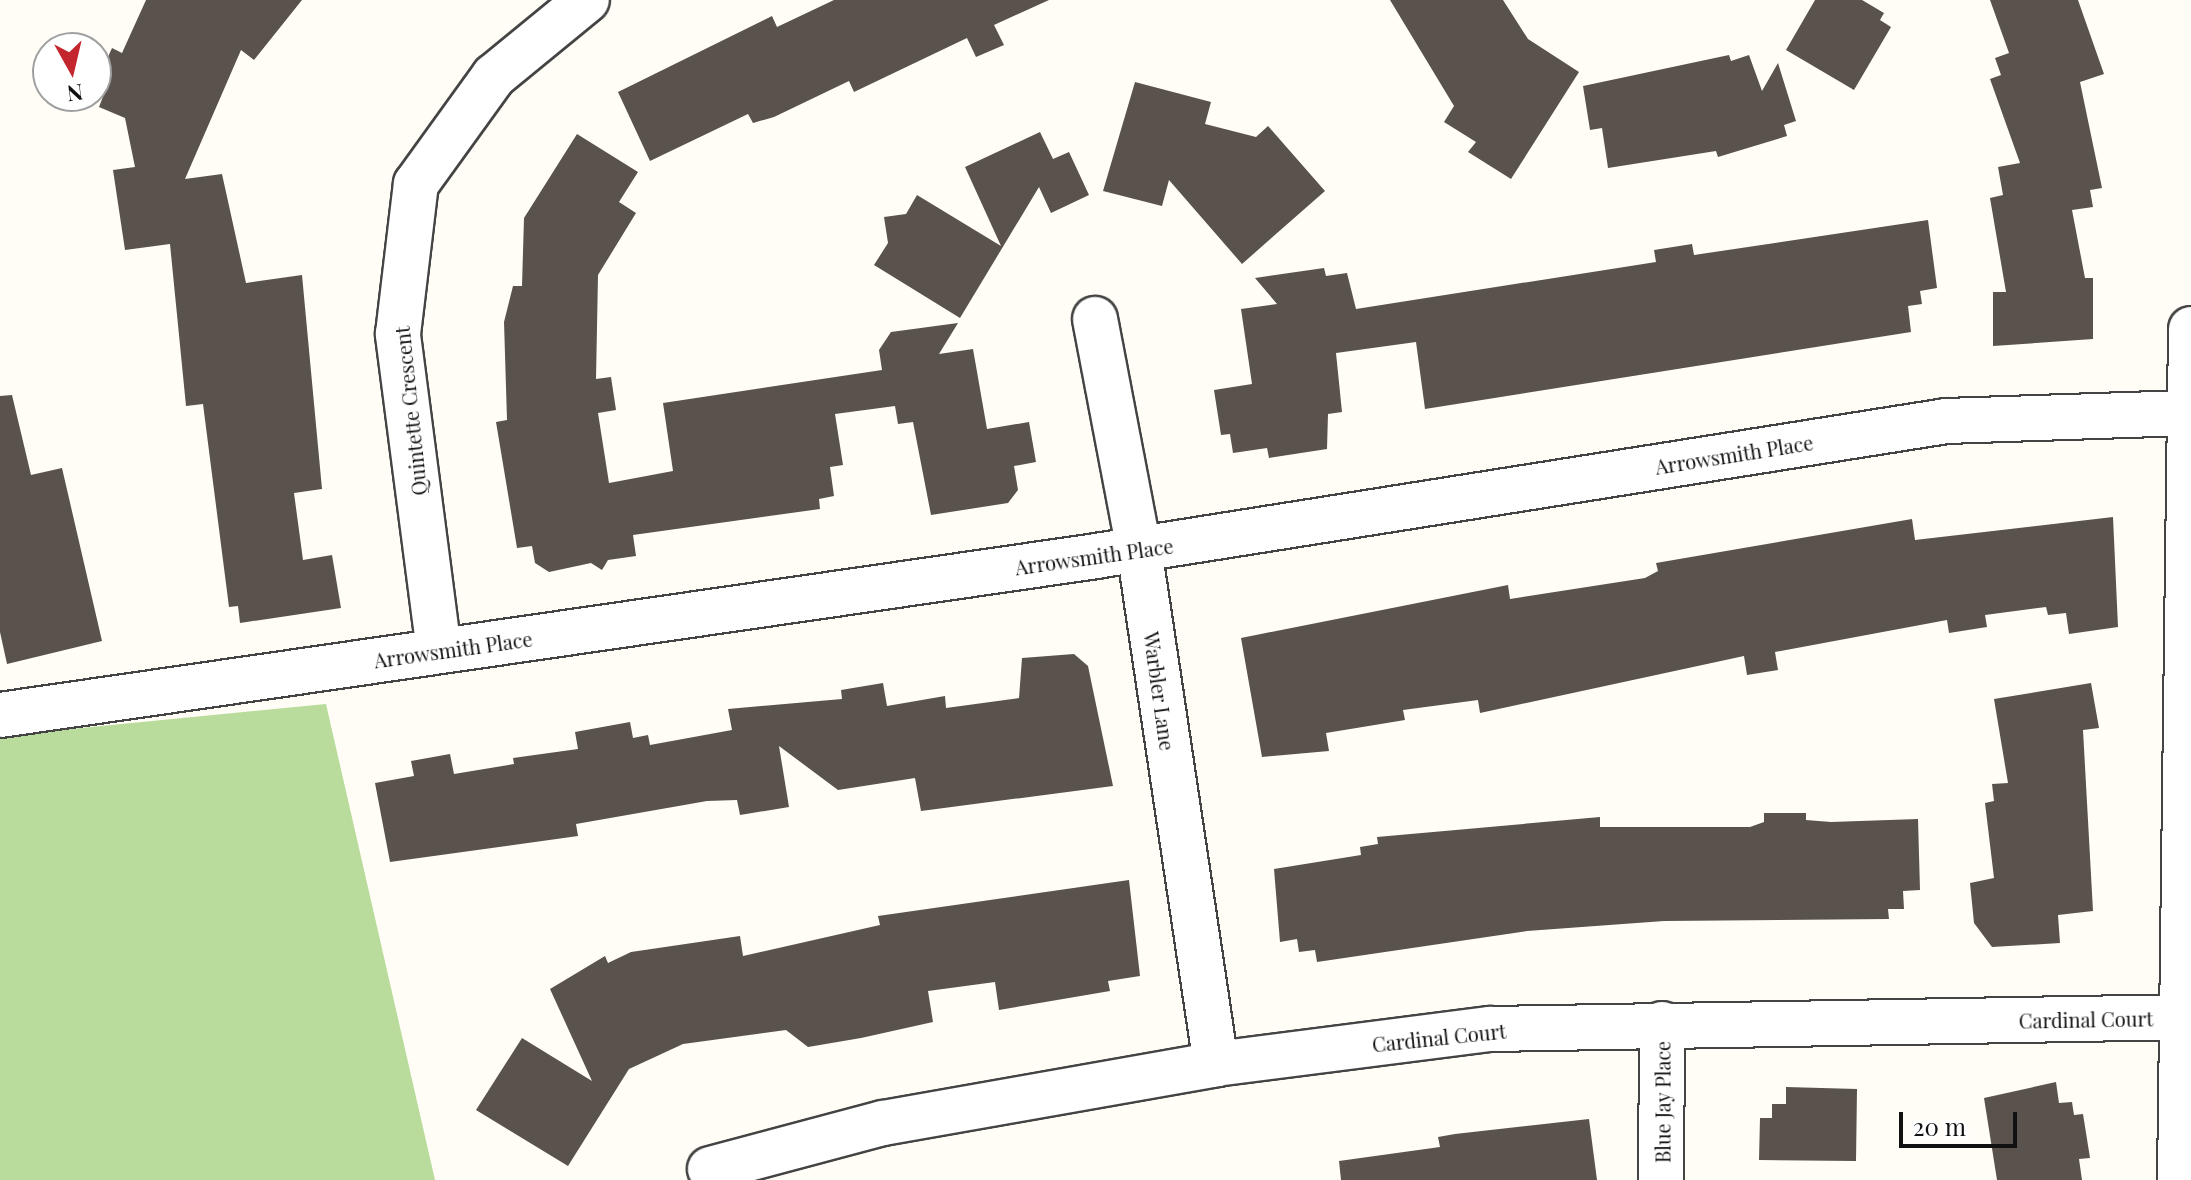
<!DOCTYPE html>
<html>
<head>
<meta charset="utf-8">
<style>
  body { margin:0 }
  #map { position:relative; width:2191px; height:1180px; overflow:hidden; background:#fffdf5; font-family:"Playfair Display",serif }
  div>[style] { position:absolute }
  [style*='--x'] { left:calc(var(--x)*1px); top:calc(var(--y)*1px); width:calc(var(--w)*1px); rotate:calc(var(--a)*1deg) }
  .forest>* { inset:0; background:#b9dc9c }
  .building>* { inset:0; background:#5a524d }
  .roads { filter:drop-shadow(2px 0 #444) drop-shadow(-2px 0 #444) drop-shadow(0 2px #444) drop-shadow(0 -2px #444) }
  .minor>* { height:44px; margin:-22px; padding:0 22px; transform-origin:22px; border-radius:22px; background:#fff }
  span { translate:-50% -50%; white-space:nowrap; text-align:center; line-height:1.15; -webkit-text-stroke:8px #fff; paint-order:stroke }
  .street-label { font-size:20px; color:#111 }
  .north { position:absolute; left:32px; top:32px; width:80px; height:80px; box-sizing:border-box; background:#fff; border:2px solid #a0a0a0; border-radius:50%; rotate:172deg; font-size:22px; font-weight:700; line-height:32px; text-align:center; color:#111 }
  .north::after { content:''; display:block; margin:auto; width:28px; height:36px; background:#c4262e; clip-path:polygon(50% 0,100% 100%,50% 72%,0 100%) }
  .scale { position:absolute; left:1899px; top:1112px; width:118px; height:36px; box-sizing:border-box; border:4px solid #111; border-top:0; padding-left:10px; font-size:24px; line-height:28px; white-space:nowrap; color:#111; -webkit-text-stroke:6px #fff; paint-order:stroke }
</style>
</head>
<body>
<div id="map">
  <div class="forest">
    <i style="clip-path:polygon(326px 704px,435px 1180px,0 1180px,0 736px)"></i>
  </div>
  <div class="building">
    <i style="clip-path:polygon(146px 0,302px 0,254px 60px,241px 50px,185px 179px,222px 174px,246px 283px,302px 275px,322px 489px,294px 493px,303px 560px,332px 555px,341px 608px,240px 623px,238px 606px,229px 607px,203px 404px,186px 406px,170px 244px,125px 250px,113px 170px,135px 167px,125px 118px,99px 107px,109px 81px,99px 77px,112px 48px,122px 53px)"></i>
    <i style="clip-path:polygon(834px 0,1049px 0,994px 25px,1004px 45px,976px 57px,967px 38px,854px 92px,849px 81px,774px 117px,753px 123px,748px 114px,650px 161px,618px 92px,772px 16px,777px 27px)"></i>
    <i style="clip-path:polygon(1390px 0,1503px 0,1528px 39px,1579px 72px,1511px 179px,1468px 152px,1476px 142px,1444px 122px,1454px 106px)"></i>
    <i style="clip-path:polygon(1815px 0,1862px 0,1884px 13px,1880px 20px,1891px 27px,1854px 90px,1786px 50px)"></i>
    <i style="clip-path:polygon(1990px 0,2078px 0,2104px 74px,2080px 82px,2102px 188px,2090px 190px,2093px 207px,2072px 210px,2085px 278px,2093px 278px,2093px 339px,1993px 346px,1993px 292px,2006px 292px,1990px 198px,2003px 195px,1998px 167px,2020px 163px,1990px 79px,2001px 75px,1995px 58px,2009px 53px)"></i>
    <i style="clip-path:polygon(1729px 55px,1731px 61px,1749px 55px,1762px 91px,1778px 63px,1796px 121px,1784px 125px,1787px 136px,1718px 157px,1716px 151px,1608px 168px,1602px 128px,1590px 130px,1583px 86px)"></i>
    <i style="clip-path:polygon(1135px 82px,1211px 102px,1205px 124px,1256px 137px,1268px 126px,1325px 191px,1242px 264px,1169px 180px,1162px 206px,1103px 191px)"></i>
    <i style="clip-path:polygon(1040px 132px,1053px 159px,1069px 152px,1089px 195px,1051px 213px,1039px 187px,960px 318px,874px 265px,888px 243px,884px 217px,906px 214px,917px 195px,1001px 246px,965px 167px)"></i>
    <i style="clip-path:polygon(577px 134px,638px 172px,619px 202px,636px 213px,598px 275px,596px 379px,611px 377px,616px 410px,598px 413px,609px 483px,673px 471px,663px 403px,882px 370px,879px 350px,891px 332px,958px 323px,939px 354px,973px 349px,987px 429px,1029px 422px,1036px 462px,1014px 466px,1018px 490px,1008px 503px,931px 515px,913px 422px,898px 424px,895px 406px,835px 414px,843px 465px,830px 467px,834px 496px,819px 499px,820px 509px,633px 535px,636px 556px,608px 560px,602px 570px,591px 563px,549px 572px,535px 563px,532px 546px,517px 548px,496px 422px,507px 420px,504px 322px,513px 286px,522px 286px,524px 218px)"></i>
    <i style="clip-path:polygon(1928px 220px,1937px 288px,1920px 291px,1922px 304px,1908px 306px,1911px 332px,1425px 409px,1416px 342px,1336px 353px,1342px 412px,1328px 414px,1327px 449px,1269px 458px,1267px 448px,1233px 453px,1230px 434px,1221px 435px,1214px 390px,1252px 384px,1241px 309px,1277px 304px,1255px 278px,1324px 268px,1326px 276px,1347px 273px,1356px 309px,1656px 262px,1654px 250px,1692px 244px,1694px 255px)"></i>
    <i style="clip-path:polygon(12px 395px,31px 475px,62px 468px,102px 641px,7px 664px,0 632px,0 396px)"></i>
    <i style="clip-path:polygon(2113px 517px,2118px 627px,2069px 634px,2066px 613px,2048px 615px,2046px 607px,1985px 615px,1987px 627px,1949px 633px,1947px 620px,1775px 652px,1778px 670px,1747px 675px,1744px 656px,1480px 713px,1478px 700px,1403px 710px,1405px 720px,1326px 733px,1329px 751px,1262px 757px,1241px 638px,1508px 585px,1510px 599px,1645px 578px,1658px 571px,1656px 563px,1912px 519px,1915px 540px)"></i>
    <i style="clip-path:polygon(1074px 654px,1088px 666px,1113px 786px,921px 811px,915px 778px,838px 790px,779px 746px,789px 807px,740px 815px,737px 800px,707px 801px,576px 824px,578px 836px,390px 862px,375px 783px,414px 776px,411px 761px,450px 754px,454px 774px,514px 764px,513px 758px,578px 749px,575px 732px,630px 722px,633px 738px,648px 735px,650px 745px,732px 730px,728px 709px,842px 699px,841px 690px,883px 683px,887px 706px,945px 696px,946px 708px,1019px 698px,1022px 658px)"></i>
    <i style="clip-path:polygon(2091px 683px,2099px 728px,2083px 730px,2093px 911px,2058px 915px,2060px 943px,1992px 947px,1974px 923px,1970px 883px,1994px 878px,1985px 803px,1994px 801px,1992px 784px,2008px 783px,1994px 699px)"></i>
    <i style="clip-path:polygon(1764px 813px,1806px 813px,1806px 820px,1831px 822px,1918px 819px,1920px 890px,1903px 891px,1904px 909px,1888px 909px,1889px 919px,1664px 921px,1527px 931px,1317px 962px,1315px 950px,1299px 952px,1297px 939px,1280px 942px,1274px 869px,1361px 855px,1360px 847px,1378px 844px,1377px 837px,1600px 817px,1600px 827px,1750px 827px,1764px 822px)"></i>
    <i style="clip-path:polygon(1129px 880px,1140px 976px,1108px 981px,1110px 991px,999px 1010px,995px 982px,928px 991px,933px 1022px,861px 1038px,808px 1047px,786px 1030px,683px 1044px,629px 1069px,568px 1166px,476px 1110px,522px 1038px,592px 1081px,550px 989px,605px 956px,608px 963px,631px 952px,740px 936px,743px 956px,880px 925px,878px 916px)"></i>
    <i style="clip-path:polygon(2056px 1082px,2059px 1103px,2072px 1102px,2074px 1115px,2083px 1114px,2090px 1158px,2079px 1159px,2082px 1180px,1997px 1180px,1984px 1098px)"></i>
    <i style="clip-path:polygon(1786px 1087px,1857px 1089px,1856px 1161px,1759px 1160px,1760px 1118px,1772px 1118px,1772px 1104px,1786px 1104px)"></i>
    <i style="clip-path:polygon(1589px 1119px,1597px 1180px,1341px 1180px,1339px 1161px,1440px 1147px,1438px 1137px,1455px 1134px)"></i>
  </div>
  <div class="roads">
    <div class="minor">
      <i style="--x:1095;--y:319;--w:234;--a:79.2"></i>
      <i style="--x:1139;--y:549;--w:521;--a:81.5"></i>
      <i style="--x:439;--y:651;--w:320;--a:-97.4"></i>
      <i style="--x:398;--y:334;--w:151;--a:-83.2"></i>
      <i style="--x:416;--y:184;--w:133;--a:-54.2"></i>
      <i style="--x:494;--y:76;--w:120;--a:-39.3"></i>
      <i style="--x:0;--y:715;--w:1107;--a:-8.25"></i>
      <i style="--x:1096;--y:556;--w:861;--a:-9.02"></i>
      <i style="--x:1946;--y:421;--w:244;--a:-1.9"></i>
      <i style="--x:710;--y:1169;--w:179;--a:-14.9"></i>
      <i style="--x:883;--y:1123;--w:338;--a:-10"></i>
      <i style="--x:1216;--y:1064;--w:276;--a:-7.3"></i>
      <i style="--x:1490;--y:1029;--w:701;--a:-0.98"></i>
      <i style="--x:1661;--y:1180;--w:156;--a:-89.6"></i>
      <i style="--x:2180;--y:1180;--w:851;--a:-89.26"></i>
    </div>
  </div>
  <div class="street-label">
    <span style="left:410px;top:411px;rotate:-96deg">Quintette Crescent</span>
    <span style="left:1734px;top:454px;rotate:-9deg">Arrowsmith Place</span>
    <span style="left:1094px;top:556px;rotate:-8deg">Arrowsmith Place</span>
    <span style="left:453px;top:649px;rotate:-8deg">Arrowsmith Place</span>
    <span style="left:1160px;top:691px;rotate:82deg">Warbler Lane</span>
    <span style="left:2086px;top:1019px;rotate:-1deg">Cardinal Court</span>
    <span style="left:1439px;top:1037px;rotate:-6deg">Cardinal Court</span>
    <span style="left:1662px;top:1102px;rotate:-90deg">Blue Jay Place</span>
  </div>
  <div class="north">N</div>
  <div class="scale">20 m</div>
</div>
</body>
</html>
